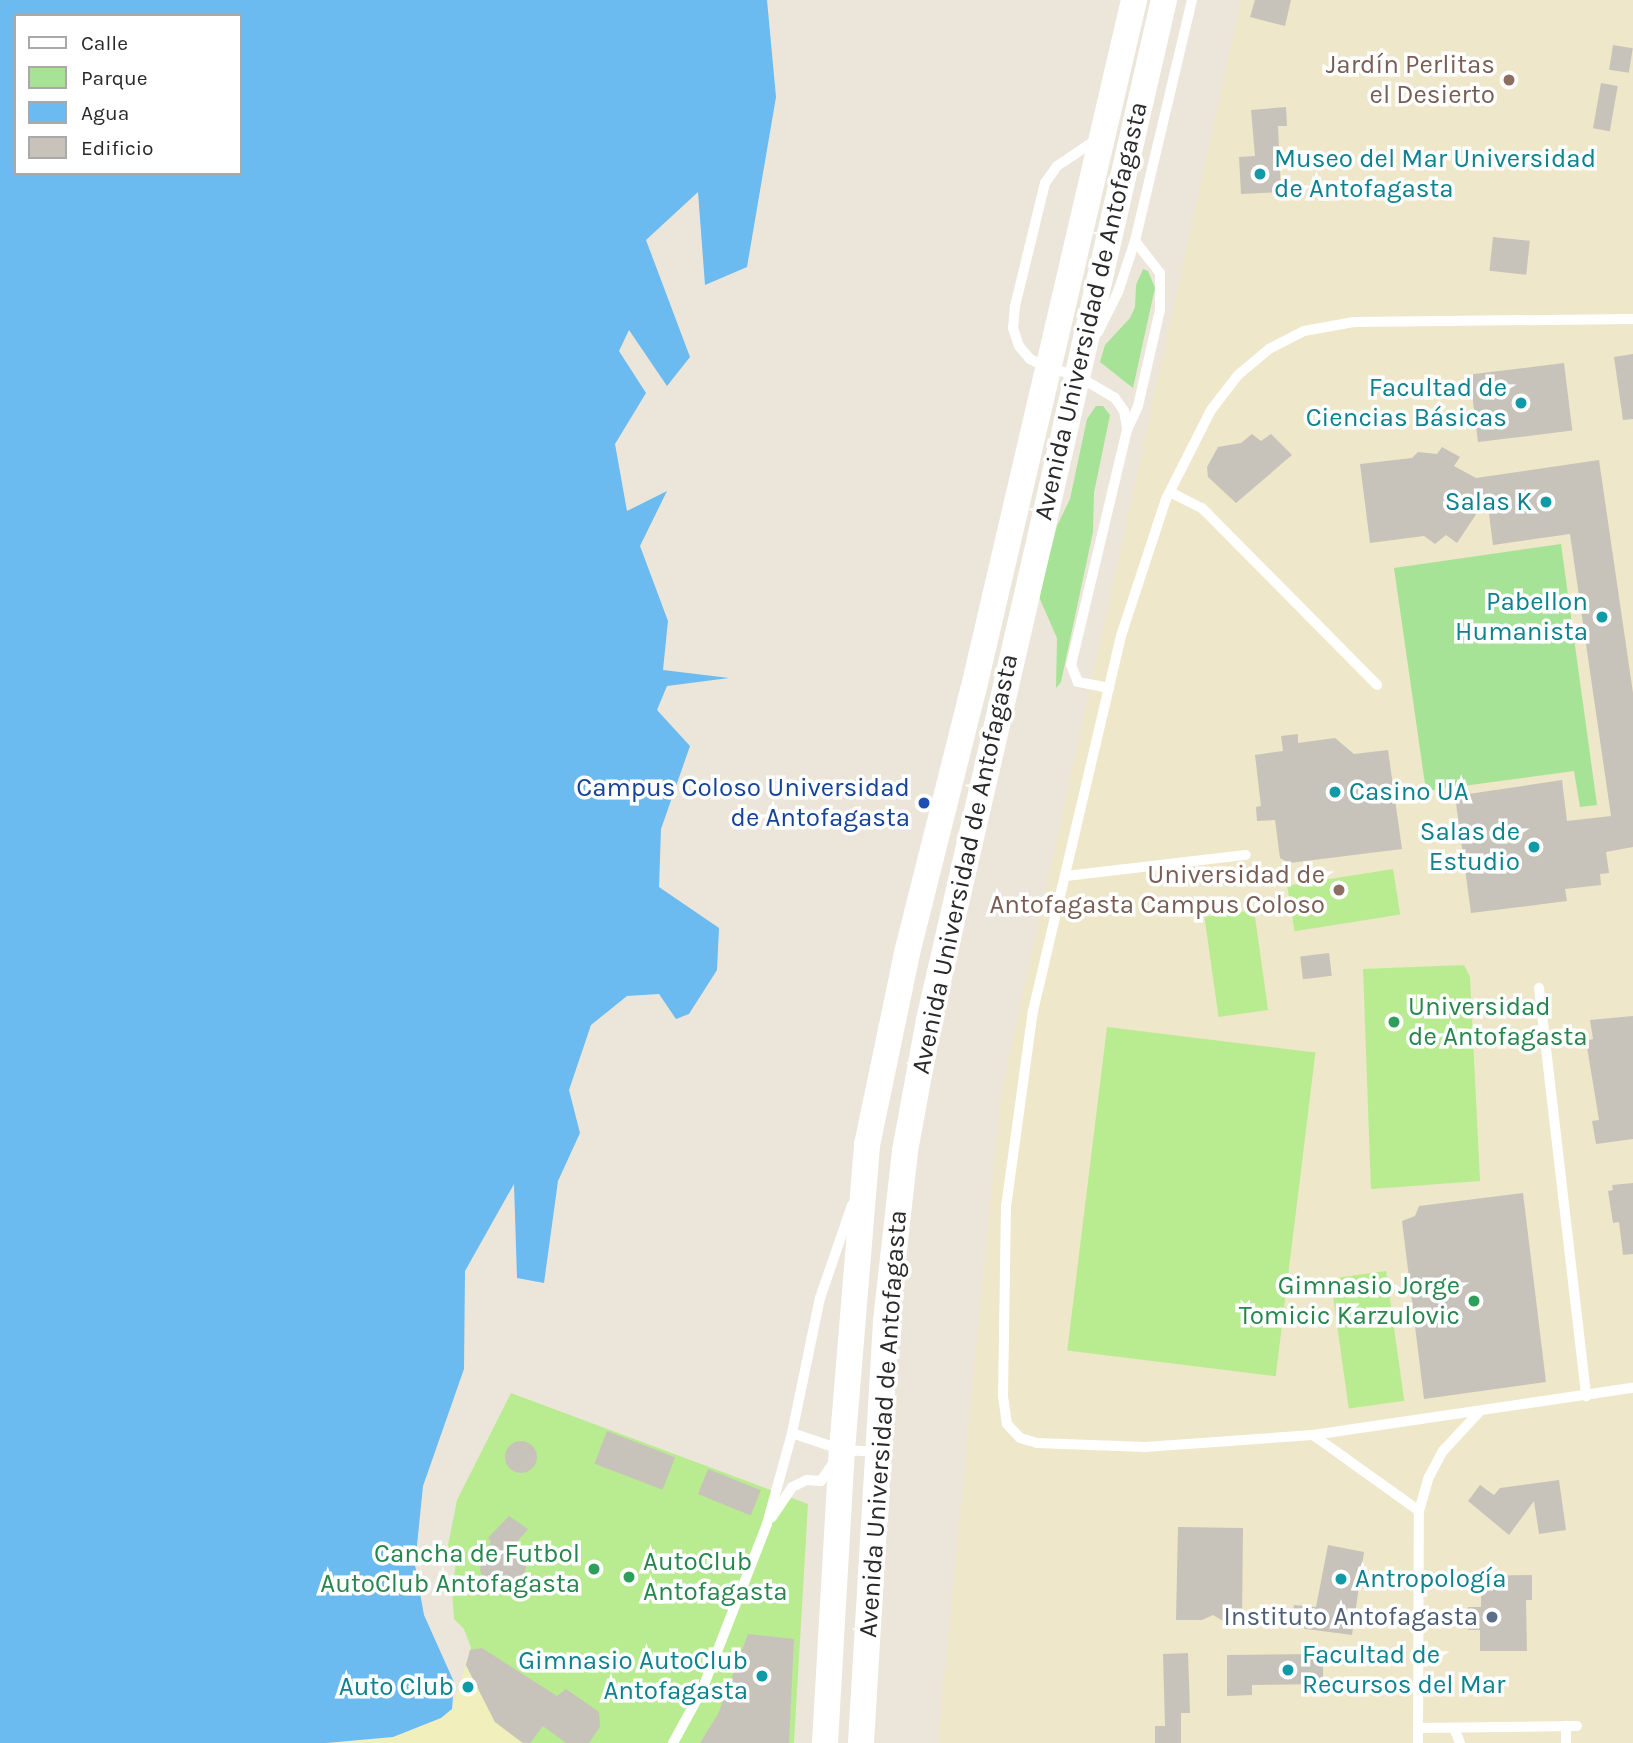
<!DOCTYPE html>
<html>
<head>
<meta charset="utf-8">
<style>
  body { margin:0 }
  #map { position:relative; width:1633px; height:1743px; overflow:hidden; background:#ece6da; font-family:Karla,sans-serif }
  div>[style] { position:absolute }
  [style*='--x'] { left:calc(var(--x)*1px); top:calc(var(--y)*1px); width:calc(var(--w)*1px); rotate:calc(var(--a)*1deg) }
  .education>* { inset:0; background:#eee7c9 }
  .green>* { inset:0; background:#a6e396 }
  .sand>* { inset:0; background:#f1f0bc }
  .pitch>* { inset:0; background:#b9eb91; transform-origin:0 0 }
  .water>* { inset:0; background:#6bbaf0 }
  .building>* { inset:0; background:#c7c3ba; transform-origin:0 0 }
  .round { border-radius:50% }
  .service>* { height:10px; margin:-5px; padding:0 5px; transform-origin:5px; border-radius:5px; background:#fff }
  .secondary>* { height:26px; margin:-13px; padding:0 13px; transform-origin:13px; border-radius:13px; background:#fff }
  .dots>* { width:19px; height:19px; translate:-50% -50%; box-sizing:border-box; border:4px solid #fff; border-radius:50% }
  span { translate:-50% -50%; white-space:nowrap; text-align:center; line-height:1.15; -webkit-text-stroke:7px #fff; paint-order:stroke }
  .education-label { font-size:26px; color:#785e54 }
  .right { translate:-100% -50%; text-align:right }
  .culture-label { font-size:26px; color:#0d838f }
  .left { translate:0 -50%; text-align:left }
  .street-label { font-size:26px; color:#292929 }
  .transit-label { font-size:26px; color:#164399 }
  .leisure-label { font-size:26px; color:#27864d }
  .service-label { font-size:26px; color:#4e5e75 }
  .legend { position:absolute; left:14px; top:14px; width:228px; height:161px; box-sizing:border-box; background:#fff; border:2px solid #a9a9a9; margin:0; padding:9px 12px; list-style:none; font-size:21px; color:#292929 }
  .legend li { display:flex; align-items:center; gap:14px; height:35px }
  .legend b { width:35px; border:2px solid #a9a9a9 }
</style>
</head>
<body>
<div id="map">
  <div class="education">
    <i style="clip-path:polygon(1241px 0,1633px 0,1633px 1743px,938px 1743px,1001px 1094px)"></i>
  </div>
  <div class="green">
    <i style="clip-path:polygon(1143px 269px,1148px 271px,1155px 288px,1133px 388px,1100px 362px,1105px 345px,1130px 318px,1135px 307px,1136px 285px)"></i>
    <i style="clip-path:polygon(1096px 406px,1103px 406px,1110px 415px,1094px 493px,1093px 532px,1061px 682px,1056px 688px,1057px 638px,1039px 597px,1057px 526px,1070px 499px,1087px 419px)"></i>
    <i style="clip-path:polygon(1561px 544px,1597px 805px,1580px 807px,1574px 771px,1426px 791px,1394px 568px)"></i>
  </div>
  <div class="sand">
    <i style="clip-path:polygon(466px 1665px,495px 1722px,523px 1743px,326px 1743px,393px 1737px,441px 1718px,452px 1709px)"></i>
  </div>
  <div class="pitch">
    <i style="left:1393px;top:869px;width:46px;height:107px;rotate:81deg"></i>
    <i style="left:1254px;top:910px;width:101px;height:50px;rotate:82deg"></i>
    <i style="clip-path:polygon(1464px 965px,1470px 977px,1480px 1181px,1371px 1189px,1363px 969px)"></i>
    <i style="left:1107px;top:1027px;width:210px;height:326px;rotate:7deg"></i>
    <i style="left:1386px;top:1271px;width:131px;height:56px;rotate:82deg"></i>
    <i style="clip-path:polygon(511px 1393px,808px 1504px,794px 1743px,523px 1743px,495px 1722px,466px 1665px,471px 1648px,464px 1629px,454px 1619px,452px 1591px,456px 1562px,448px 1545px,457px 1500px)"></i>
  </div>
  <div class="water">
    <i style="clip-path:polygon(evenodd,0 0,767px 0,776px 97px,747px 267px,705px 285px,698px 192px,646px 240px,690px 357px,667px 386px,629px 330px,619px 351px,646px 393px,615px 444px,627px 511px,667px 491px,640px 546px,668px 621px,663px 670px,729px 678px,667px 686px,657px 710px,690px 746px,661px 829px,659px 887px,719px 928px,717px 970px,689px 1014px,676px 1019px,659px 994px,627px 996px,591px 1025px,569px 1090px,580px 1133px,558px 1181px,544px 1283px,517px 1278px,514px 1184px,465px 1271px,464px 1369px,423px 1486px,415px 1565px,424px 1615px,454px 1682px,452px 1709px,441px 1718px,393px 1737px,326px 1743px,0 1743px,0 0,16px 16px,240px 16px,240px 173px,16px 173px,16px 16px)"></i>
  </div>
  <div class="building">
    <i style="clip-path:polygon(1255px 0,1291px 0,1285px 26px,1250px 17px)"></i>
    <i style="left:1613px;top:45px;width:20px;height:25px;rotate:9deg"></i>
    <i style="left:1601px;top:83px;width:17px;height:46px;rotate:10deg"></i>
    <i style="clip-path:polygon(1286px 107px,1287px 126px,1278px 126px,1281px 192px,1241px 194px,1239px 157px,1255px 156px,1251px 110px)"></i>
    <i style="left:1493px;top:237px;width:37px;height:34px;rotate:6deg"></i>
    <i style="clip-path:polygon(1633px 354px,1633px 419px,1623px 420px,1614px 357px)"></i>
    <i style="left:1564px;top:363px;width:68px;height:95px;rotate:83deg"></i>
    <i style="clip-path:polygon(1252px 434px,1261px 441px,1271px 434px,1292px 455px,1236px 503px,1208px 477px,1207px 467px,1218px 447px,1241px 443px)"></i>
    <i style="clip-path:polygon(1442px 447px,1460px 457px,1454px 466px,1476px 478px,1599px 460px,1633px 693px,1633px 847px,1606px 852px,1609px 873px,1600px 874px,1601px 885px,1565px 889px,1567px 901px,1471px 913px,1455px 796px,1562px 780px,1567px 821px,1611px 816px,1570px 534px,1493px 545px,1487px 498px,1457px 543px,1446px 535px,1435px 544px,1424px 536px,1370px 543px,1360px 464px,1412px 458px,1418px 452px,1437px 454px)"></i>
    <i style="clip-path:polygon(1298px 734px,1298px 743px,1335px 738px,1354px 754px,1388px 750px,1402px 849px,1289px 863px,1280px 858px,1275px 820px,1257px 821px,1256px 807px,1261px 806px,1255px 755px,1283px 751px,1281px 736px)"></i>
    <i style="left:1329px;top:953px;width:23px;height:29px;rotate:83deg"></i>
    <i style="clip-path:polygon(1633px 1016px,1633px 1139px,1596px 1144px,1592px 1121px,1599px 1120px,1586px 1041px,1593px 1039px,1590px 1020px)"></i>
    <i style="clip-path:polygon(1633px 1183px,1633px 1254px,1623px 1255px,1619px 1222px,1613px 1223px,1608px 1191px,1613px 1190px,1612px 1185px)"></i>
    <i style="clip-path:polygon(1523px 1193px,1546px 1382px,1424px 1399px,1402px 1221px,1415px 1216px,1419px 1206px)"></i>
    <i style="left:607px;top:1431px;width:73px;height:35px;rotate:21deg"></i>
    <i class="round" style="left:505px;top:1441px;width:32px;height:32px"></i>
    <i style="left:708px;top:1469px;width:57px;height:27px;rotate:22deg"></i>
    <i style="clip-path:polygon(1559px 1480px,1566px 1530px,1539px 1534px,1534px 1501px,1509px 1535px,1468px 1501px,1480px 1485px,1494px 1495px,1500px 1488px)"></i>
    <i style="clip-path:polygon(509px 1516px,528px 1529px,516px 1543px,527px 1560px,524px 1577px,509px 1589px,491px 1585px,483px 1578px,480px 1570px,481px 1559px,491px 1542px,488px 1538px)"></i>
    <i style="clip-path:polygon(1178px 1527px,1243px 1528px,1242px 1621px,1223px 1621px,1213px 1615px,1202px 1620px,1176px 1620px)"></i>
    <i style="clip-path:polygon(1328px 1545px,1364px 1552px,1352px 1635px,1291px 1627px,1294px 1605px,1316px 1607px)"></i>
    <i style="clip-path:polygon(1532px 1575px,1532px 1600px,1526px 1600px,1527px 1651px,1480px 1651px,1480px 1630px,1468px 1630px,1468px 1607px,1481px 1607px,1481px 1576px)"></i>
    <i style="clip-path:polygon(748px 1634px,794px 1639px,789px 1743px,700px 1743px,718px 1714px)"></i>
    <i style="clip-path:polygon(482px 1648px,557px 1696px,566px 1689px,599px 1712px,600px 1727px,589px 1743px,566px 1743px,543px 1726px,530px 1743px,523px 1743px,495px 1722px,466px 1665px,470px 1650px)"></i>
    <i style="clip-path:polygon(1188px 1653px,1190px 1713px,1181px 1713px,1181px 1743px,1155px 1743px,1155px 1726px,1165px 1726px,1163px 1654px)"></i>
    <i style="clip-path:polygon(1323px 1654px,1323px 1684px,1252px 1685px,1252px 1695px,1227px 1696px,1227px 1655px)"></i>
  </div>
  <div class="service">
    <i style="--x:1096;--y:140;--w:47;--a:146.3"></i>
    <i style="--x:1057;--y:166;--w:21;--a:125"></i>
    <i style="--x:1045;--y:183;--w:127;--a:103.7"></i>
    <i style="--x:1015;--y:306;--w:22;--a:95"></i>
    <i style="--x:1013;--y:328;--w:19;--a:72"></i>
    <i style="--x:1019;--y:346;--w:17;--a:50"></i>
    <i style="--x:1030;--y:359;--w:20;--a:27"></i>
    <i style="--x:1048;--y:368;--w:29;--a:14"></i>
    <i style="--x:1076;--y:375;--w:45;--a:30.5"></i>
    <i style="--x:1115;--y:398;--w:16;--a:55"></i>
    <i style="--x:1124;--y:411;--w:17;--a:80"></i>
    <i style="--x:1633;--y:319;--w:279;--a:179.4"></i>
    <i style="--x:1354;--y:322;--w:51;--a:169.8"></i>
    <i style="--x:1304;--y:331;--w:39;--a:153"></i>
    <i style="--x:1269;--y:349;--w:40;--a:140"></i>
    <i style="--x:1238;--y:375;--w:44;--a:127.6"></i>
    <i style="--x:1211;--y:410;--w:100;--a:116.8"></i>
    <i style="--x:1166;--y:499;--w:144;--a:108.2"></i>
    <i style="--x:1121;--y:636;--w:384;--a:103.2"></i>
    <i style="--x:1033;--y:1010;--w:198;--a:97.8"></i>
    <i style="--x:1006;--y:1206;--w:190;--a:90.9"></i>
    <i style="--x:1003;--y:1396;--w:28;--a:82"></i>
    <i style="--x:1007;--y:1424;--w:19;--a:47"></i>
    <i style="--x:1020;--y:1438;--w:18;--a:16"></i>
    <i style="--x:1037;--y:1443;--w:108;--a:2.1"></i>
    <i style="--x:1145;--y:1447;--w:168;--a:-4.1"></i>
    <i style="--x:1313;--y:1435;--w:323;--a:-8.4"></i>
    <i style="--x:1098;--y:332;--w:45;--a:-63.4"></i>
    <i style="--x:1118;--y:292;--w:54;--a:-71.6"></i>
    <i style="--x:1135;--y:241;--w:248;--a:-76.7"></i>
    <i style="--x:1170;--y:492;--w:36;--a:27"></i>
    <i style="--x:1202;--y:508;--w:249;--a:45.3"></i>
    <i style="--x:1109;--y:688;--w:32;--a:-169"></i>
    <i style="--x:1078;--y:682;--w:18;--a:-112"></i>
    <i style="--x:1071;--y:665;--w:242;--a:-76.6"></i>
    <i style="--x:1127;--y:430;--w:26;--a:-65"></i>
    <i style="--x:1138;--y:406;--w:98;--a:-77.1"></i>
    <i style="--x:1160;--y:310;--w:37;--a:-90"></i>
    <i style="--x:1160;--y:273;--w:41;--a:-128"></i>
    <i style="--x:1066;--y:876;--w:181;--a:-6.7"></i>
    <i style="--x:1539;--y:988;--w:411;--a:83.4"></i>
    <i style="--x:792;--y:1433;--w:53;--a:18.8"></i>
    <i style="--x:842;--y:1450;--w:34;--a:3"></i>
    <i style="--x:1313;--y:1435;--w:130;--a:35.6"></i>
    <i style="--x:772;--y:1517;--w:36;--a:-56"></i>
    <i style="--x:792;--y:1487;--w:17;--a:-25"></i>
    <i style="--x:807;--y:1480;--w:14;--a:4"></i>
    <i style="--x:821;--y:1481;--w:23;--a:-56"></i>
    <i style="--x:1418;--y:1728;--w:159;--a:-0.7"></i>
    <i style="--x:1454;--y:1728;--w:16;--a:68"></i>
    <i style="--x:673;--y:1743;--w:60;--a:-61.3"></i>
    <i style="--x:702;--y:1690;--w:178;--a:-68.6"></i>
    <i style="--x:767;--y:1524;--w:94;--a:-74.6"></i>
    <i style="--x:792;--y:1433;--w:138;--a:-78.3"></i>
    <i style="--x:820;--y:1298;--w:98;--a:-71"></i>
    <i style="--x:1418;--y:1743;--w:232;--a:-89.8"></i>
    <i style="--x:1419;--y:1511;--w:35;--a:-74"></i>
    <i style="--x:1429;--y:1477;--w:30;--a:-62"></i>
    <i style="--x:1443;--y:1451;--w:54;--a:-47.2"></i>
    <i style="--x:1566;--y:1743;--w:17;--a:-90"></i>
  </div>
  <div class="secondary">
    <i style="--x:825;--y:1743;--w:293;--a:-86.7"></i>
    <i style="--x:842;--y:1450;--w:306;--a:-85.3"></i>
    <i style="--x:867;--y:1145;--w:196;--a:-78.2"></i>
    <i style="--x:907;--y:953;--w:270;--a:-75.9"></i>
    <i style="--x:973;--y:691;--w:710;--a:-76.88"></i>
    <i style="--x:861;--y:1743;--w:423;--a:-86.6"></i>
    <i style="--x:886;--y:1321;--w:171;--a:-83.6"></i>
    <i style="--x:905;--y:1151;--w:133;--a:-79.6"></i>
    <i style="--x:929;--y:1020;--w:1047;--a:-77.03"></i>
  </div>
  <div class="dots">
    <i style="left:1509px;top:80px;background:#8d6e63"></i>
    <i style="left:1260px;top:174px;background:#0f9aa8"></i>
    <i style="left:1521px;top:403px;background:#0f9aa8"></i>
    <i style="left:1546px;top:502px;background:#0f9aa8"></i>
    <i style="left:1602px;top:617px;background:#0f9aa8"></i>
    <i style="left:1335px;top:792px;background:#0f9aa8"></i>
    <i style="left:924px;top:803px;background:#1a4fb4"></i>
    <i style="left:1534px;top:847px;background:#0f9aa8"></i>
    <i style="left:1339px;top:890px;background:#8d6e63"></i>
    <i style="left:1394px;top:1022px;background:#2e9e5b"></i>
    <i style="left:1474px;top:1301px;background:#2e9e5b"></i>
    <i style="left:594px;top:1569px;background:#2e9e5b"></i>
    <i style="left:629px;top:1577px;background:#2e9e5b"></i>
    <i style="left:1341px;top:1579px;background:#0f9aa8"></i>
    <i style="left:1492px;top:1617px;background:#5c6f8a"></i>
    <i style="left:1288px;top:1670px;background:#0f9aa8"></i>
    <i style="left:762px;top:1676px;background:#0f9aa8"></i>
    <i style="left:468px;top:1687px;background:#0f9aa8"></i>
  </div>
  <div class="education-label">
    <span class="right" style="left:1495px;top:80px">Jardín Perlitas<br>el Desierto</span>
    <span class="right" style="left:1325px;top:890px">Universidad de<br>Antofagasta Campus Coloso</span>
  </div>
  <div class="culture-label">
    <span class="left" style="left:1274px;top:174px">Museo del Mar Universidad<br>de Antofagasta</span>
    <span class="right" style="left:1507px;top:403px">Facultad de<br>Ciencias Básicas</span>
    <span class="right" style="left:1532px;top:502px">Salas K</span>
    <span class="right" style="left:1588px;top:617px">Pabellon<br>Humanista</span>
    <span class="left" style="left:1349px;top:792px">Casino UA</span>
    <span class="right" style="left:1520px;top:847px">Salas de<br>Estudio</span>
    <span class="left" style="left:1355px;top:1579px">Antropología</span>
    <span class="left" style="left:1302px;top:1670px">Facultad de<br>Recursos del Mar</span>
    <span class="right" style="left:748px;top:1676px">Gimnasio AutoClub<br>Antofagasta</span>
    <span class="right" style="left:454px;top:1687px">Auto Club</span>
  </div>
  <div class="street-label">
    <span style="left:1091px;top:311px;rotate:-77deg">Avenida Universidad de Antofagasta</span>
    <span style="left:965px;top:864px;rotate:-78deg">Avenida Universidad de Antofagasta</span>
    <span style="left:883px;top:1424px;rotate:-86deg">Avenida Universidad de Antofagasta</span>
  </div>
  <div class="transit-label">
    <span class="right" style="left:910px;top:803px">Campus Coloso Universidad<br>de Antofagasta</span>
  </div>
  <div class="leisure-label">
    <span class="left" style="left:1408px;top:1022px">Universidad<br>de Antofagasta</span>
    <span class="right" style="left:1460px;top:1301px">Gimnasio Jorge<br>Tomicic Karzulovic</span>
    <span class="right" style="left:580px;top:1569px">Cancha de Futbol<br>AutoClub Antofagasta</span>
    <span class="left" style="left:643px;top:1577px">AutoClub<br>Antofagasta</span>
  </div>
  <div class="service-label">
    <span class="right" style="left:1478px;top:1617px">Instituto Antofagasta</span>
  </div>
  <ul class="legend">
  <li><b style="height:9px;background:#fff"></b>Calle</li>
  <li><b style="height:19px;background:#a6e396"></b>Parque</li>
  <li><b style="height:19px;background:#6bbaf0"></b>Agua</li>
  <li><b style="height:19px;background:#c7c3ba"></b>Edificio</li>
  </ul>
</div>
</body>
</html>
